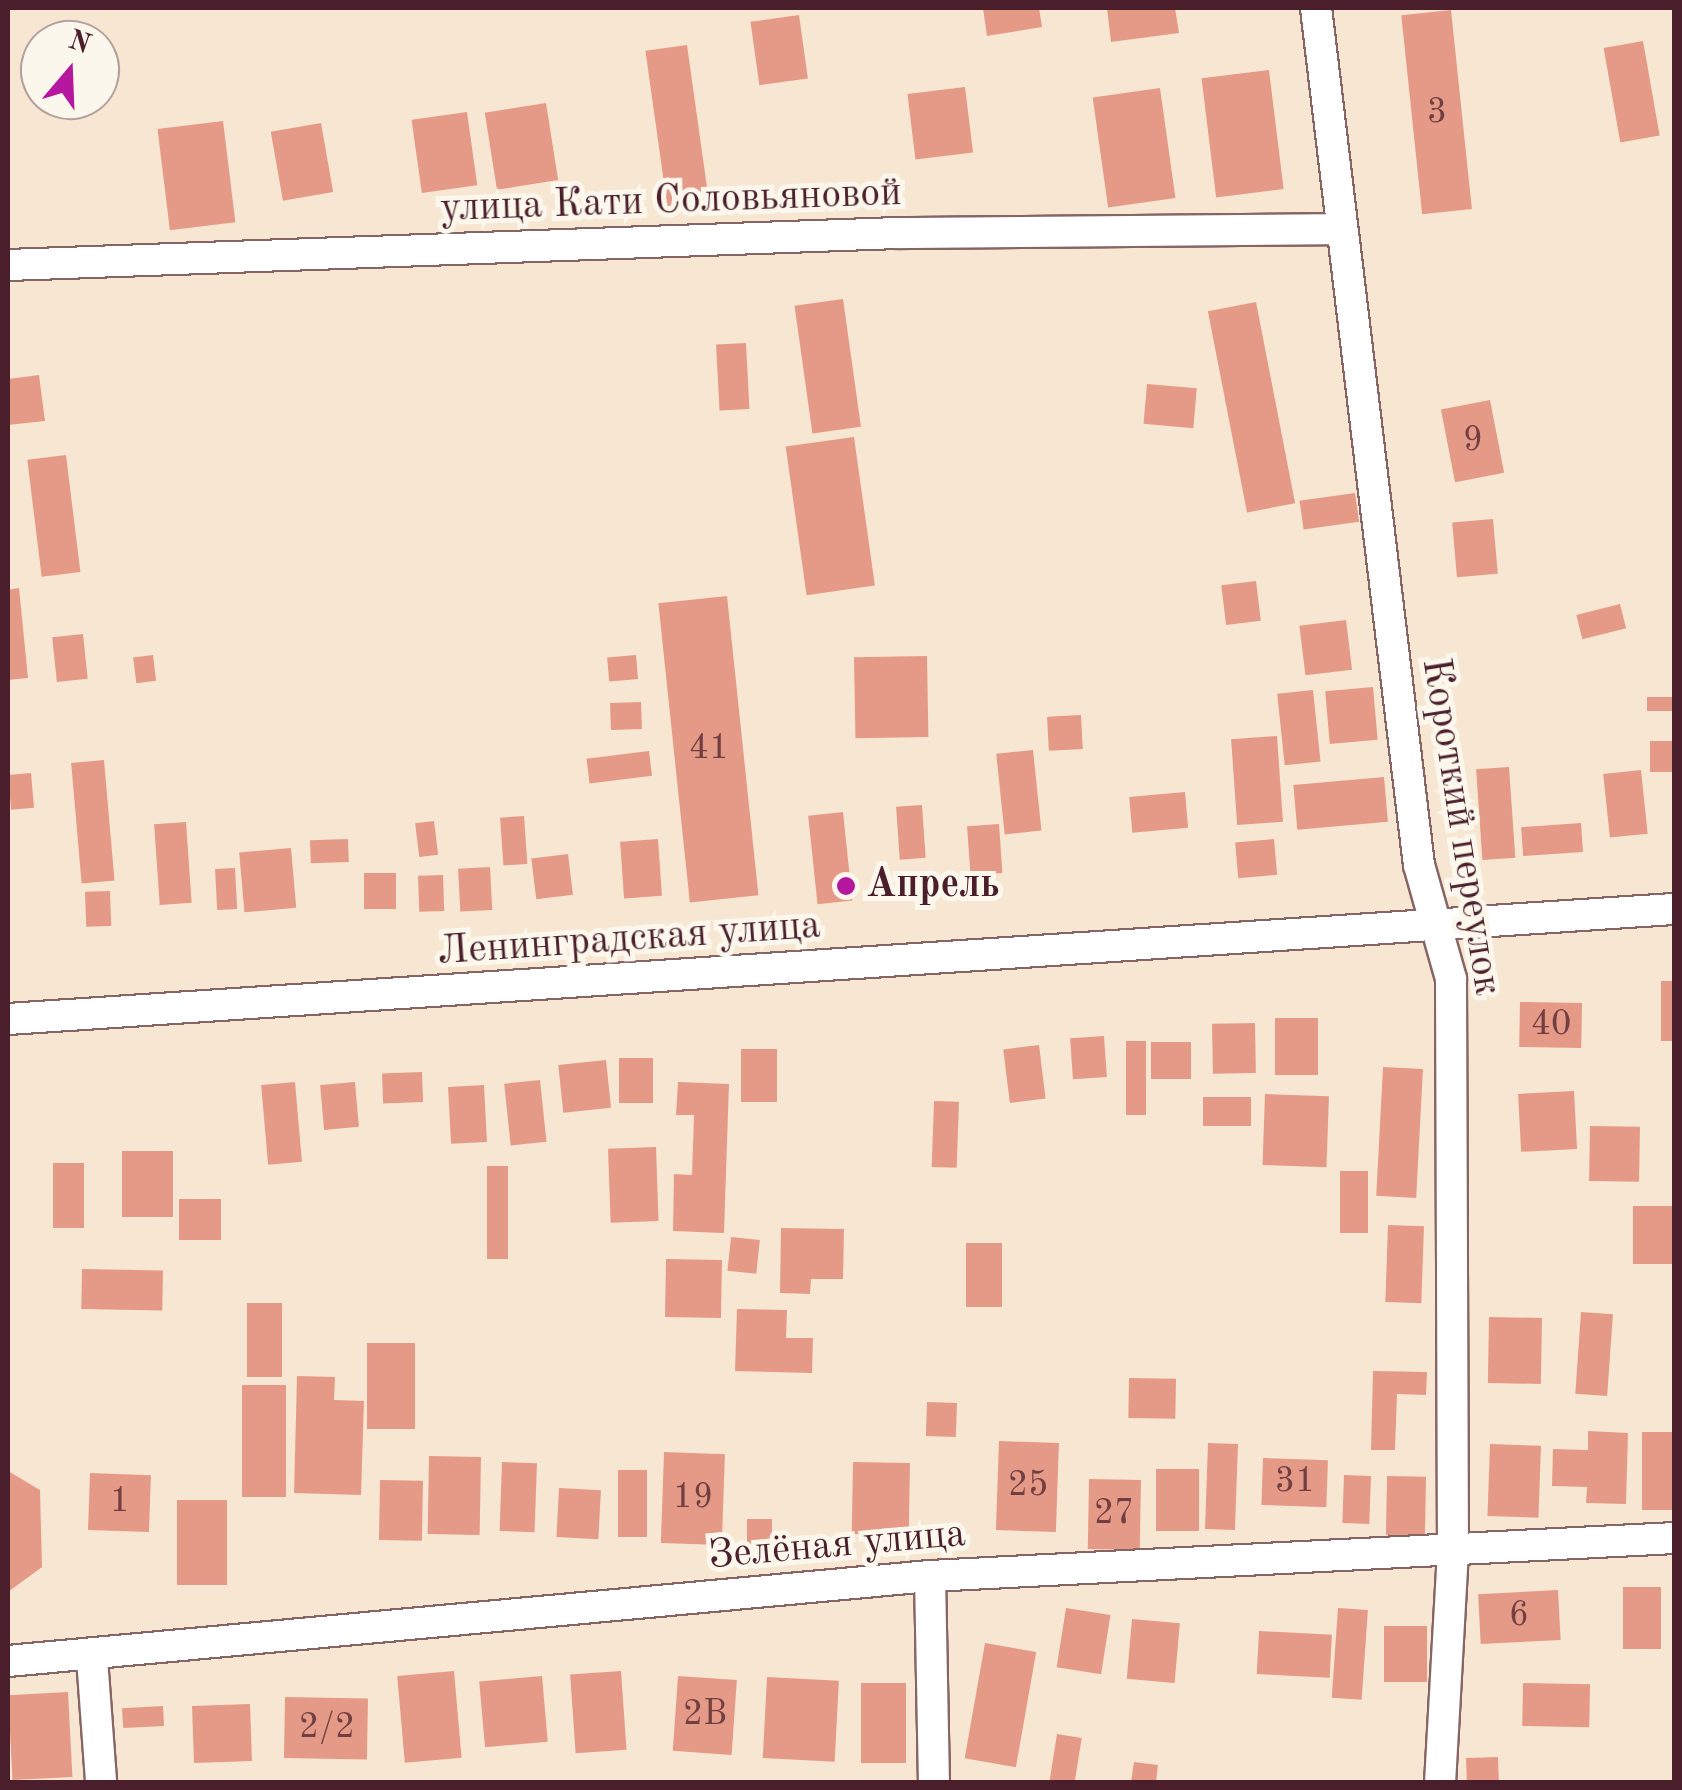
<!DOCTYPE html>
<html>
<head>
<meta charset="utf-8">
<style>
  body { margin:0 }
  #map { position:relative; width:1682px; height:1790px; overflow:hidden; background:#f7e7d2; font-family:"Old Standard TT",serif }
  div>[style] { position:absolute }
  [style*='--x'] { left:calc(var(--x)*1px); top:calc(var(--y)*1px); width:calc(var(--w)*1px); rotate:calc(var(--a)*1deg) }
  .building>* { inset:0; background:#e59a87; transform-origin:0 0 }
  .roads { filter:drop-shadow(2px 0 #876565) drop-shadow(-2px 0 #876565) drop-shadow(0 2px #876565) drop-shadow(0 -2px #876565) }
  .street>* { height:30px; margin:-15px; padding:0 15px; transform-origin:15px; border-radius:15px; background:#fff }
  .dots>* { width:28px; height:28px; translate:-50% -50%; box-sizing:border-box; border:5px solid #fbf7ec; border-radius:50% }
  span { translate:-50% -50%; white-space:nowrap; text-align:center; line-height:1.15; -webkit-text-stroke:10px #fbf7ec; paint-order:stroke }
  .number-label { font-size:35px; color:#713e42 }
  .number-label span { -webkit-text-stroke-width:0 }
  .street-label { font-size:40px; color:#4a1f2b }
  .poi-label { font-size:40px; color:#4a1f2b; font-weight:700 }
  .left { translate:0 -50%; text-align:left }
  .frame { position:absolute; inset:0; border:10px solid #4a1f2b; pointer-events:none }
  .north { position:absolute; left:20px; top:20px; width:100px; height:100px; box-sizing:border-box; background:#fbf7ec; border:2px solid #b4a19f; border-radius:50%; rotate:19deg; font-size:28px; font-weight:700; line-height:40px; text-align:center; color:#4a1f2b }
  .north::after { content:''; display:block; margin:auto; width:35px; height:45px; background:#b5179e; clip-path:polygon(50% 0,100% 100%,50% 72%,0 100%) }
</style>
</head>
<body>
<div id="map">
  <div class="building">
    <i style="clip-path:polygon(983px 8px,1039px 8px,1042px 27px,987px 36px)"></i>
    <i style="clip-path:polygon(1107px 8px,1175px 8px,1179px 33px,1111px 42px)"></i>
    <i style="left:1451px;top:10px;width:200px;height:50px;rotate:84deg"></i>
    <i style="left:799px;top:15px;width:64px;height:49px;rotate:82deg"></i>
    <i style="left:1643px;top:41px;width:96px;height:40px;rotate:80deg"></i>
    <i style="left:687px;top:45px;width:157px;height:42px;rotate:82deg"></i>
    <i style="left:1269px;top:70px;width:120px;height:68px;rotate:83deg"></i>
    <i style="left:965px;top:87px;width:66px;height:58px;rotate:83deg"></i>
    <i style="left:1160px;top:88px;width:111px;height:68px;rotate:82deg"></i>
    <i style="left:546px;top:103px;width:78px;height:62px;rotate:81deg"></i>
    <i style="left:467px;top:112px;width:74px;height:56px;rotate:82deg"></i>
    <i style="left:223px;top:121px;width:102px;height:66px;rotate:83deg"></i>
    <i style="left:321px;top:123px;width:70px;height:51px;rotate:80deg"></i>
    <i style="left:843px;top:299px;width:129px;height:49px;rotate:82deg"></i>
    <i style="left:1256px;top:302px;width:205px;height:49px;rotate:79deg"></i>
    <i style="left:746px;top:343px;width:66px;height:30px;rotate:87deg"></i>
    <i style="clip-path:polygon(39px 375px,45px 421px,8px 425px,8px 379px)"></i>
    <i style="left:1147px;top:384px;width:50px;height:40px;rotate:5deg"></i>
    <i style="left:1490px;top:400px;width:74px;height:50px;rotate:79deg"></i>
    <i style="left:854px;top:437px;width:150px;height:69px;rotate:82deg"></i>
    <i style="left:66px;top:455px;width:118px;height:39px;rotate:83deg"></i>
    <i style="left:1355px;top:493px;width:29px;height:56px;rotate:82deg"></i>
    <i style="left:1493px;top:519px;width:55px;height:41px;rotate:85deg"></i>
    <i style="left:1256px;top:581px;width:40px;height:35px;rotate:83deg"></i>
    <i style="clip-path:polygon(19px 588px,28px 678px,8px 680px,8px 590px)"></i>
    <i style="left:727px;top:596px;width:301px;height:69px;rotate:84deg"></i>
    <i style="left:1620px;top:604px;width:25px;height:45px;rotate:76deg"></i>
    <i style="left:1346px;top:620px;width:50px;height:47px;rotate:83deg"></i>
    <i style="left:83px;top:634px;width:45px;height:31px;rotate:84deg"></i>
    <i style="left:153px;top:655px;width:26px;height:20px;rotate:83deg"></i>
    <i style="left:636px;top:655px;width:24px;height:29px;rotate:85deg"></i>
    <i style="left:927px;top:656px;width:81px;height:73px;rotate:89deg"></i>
    <i style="left:1373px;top:687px;width:53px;height:48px;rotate:85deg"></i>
    <i style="left:1313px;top:690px;width:72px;height:36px;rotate:84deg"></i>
    <i style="left:1674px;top:697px;width:14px;height:27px;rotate:90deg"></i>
    <i style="left:641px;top:702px;width:27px;height:31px;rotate:88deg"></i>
    <i style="left:1081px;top:715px;width:34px;height:34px;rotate:87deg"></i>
    <i style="left:1277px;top:736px;width:86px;height:46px;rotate:86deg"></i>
    <i style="left:1674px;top:741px;width:31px;height:24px;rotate:90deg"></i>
    <i style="left:1033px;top:750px;width:81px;height:37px;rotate:84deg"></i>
    <i style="left:649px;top:751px;width:25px;height:63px;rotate:83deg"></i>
    <i style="left:104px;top:760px;width:121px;height:33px;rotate:85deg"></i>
    <i style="left:1509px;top:767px;width:91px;height:33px;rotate:86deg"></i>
    <i style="left:1641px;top:770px;width:64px;height:38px;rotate:84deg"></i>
    <i style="left:31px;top:773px;width:35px;height:23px;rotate:85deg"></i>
    <i style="left:1384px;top:777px;width:45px;height:91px;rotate:85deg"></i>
    <i style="left:1185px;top:792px;width:36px;height:56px;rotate:85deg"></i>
    <i style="left:922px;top:805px;width:53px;height:26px;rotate:86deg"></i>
    <i style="left:843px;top:812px;width:89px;height:35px;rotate:84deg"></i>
    <i style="left:524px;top:816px;width:48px;height:24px;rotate:86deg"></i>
    <i style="left:434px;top:821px;width:34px;height:19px;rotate:83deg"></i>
    <i style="left:186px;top:822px;width:81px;height:32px;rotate:86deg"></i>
    <i style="left:1581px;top:823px;width:29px;height:60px;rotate:86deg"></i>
    <i style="left:999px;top:824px;width:49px;height:32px;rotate:86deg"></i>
    <i style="left:348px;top:839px;width:23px;height:38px;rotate:88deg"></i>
    <i style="left:658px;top:839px;width:57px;height:38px;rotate:86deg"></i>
    <i style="left:1274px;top:839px;width:36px;height:39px;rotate:85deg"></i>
    <i style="left:291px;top:848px;width:60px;height:52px;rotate:85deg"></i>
    <i style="left:568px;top:854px;width:41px;height:37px;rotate:83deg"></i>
    <i style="left:490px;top:867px;width:43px;height:32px;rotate:87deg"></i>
    <i style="left:235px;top:868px;width:41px;height:20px;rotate:87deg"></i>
    <i style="left:364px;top:873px;width:32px;height:36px"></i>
    <i style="left:443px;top:875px;width:36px;height:25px;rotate:88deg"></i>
    <i style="left:110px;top:891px;width:35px;height:25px;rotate:88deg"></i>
    <i style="left:1674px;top:981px;width:60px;height:13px;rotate:90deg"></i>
    <i style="left:1520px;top:1002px;width:62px;height:45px;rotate:1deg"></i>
    <i style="left:1275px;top:1018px;width:43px;height:57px"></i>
    <i style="left:1255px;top:1023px;width:50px;height:43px;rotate:89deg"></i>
    <i style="left:1104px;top:1036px;width:41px;height:34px;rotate:86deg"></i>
    <i style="left:1126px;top:1041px;width:20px;height:74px"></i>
    <i style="left:1151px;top:1042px;width:40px;height:37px"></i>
    <i style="left:1039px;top:1045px;width:54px;height:36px;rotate:83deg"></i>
    <i style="left:741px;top:1049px;width:36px;height:53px"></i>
    <i style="left:619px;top:1058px;width:34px;height:45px"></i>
    <i style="left:606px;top:1060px;width:48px;height:48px;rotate:84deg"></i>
    <i style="left:1383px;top:1067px;width:40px;height:129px;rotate:3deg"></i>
    <i style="left:422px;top:1072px;width:30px;height:40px;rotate:88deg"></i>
    <i style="left:540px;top:1080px;width:62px;height:36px;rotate:84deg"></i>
    <i style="left:295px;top:1082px;width:80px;height:34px;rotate:85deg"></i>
    <i style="left:355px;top:1082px;width:45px;height:35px;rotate:85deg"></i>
    <i style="clip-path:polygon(678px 1082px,729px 1084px,724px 1233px,673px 1231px,674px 1174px,692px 1175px,694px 1115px,676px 1115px)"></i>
    <i style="left:484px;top:1085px;width:57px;height:36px;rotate:87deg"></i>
    <i style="left:1574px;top:1091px;width:58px;height:56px;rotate:87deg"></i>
    <i style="left:1265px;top:1094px;width:64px;height:71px;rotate:2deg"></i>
    <i style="left:1203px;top:1097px;width:48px;height:29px"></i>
    <i style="left:934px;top:1101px;width:25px;height:66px;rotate:2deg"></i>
    <i style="left:1590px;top:1126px;width:50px;height:55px;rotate:1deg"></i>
    <i style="left:656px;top:1147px;width:74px;height:48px;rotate:88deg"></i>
    <i style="left:122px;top:1151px;width:51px;height:66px"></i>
    <i style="left:53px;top:1163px;width:31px;height:65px"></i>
    <i style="left:487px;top:1166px;width:21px;height:93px"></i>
    <i style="left:1340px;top:1171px;width:28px;height:62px"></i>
    <i style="left:179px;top:1199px;width:42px;height:41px"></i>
    <i style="left:1674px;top:1206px;width:58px;height:41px;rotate:90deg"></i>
    <i style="left:1388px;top:1225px;width:36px;height:77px;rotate:2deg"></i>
    <i style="clip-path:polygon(781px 1228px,844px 1229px,843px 1279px,811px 1279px,810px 1294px,780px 1293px)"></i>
    <i style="left:731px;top:1237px;width:29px;height:34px;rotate:6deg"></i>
    <i style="left:966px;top:1243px;width:36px;height:64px"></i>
    <i style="left:666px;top:1259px;width:56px;height:58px;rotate:1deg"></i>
    <i style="left:82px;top:1269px;width:81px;height:40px;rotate:1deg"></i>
    <i style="left:247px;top:1303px;width:35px;height:74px"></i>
    <i style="clip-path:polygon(737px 1309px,787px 1310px,786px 1338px,813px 1338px,812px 1373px,735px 1371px)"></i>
    <i style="left:1581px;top:1312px;width:32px;height:82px;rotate:4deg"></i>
    <i style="left:1489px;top:1317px;width:53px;height:66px;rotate:1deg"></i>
    <i style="left:367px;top:1343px;width:48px;height:86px"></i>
    <i style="clip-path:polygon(1373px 1371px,1427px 1372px,1426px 1395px,1397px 1394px,1395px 1450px,1371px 1450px)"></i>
    <i style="clip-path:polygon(297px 1376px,335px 1377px,334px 1400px,364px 1401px,361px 1495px,294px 1493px)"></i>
    <i style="left:1129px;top:1378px;width:47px;height:40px;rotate:1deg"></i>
    <i style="left:242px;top:1385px;width:44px;height:112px"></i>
    <i style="left:927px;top:1402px;width:30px;height:34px;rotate:2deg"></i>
    <i style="clip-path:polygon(1588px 1431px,1628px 1433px,1626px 1504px,1586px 1503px,1587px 1487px,1552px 1486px,1553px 1449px,1588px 1450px)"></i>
    <i style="left:1642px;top:1432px;width:32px;height:78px"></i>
    <i style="left:999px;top:1441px;width:60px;height:89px;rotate:2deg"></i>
    <i style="left:1208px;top:1443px;width:30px;height:86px;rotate:2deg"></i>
    <i style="left:1490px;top:1444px;width:51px;height:72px;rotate:2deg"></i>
    <i style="left:664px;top:1452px;width:61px;height:91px;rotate:2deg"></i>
    <i style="left:429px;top:1456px;width:52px;height:78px;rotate:1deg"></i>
    <i style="left:1263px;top:1458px;width:65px;height:47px;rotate:2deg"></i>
    <i style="left:502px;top:1462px;width:35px;height:69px;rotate:2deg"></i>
    <i style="left:853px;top:1462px;width:57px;height:72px;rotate:1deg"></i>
    <i style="left:1156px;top:1469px;width:43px;height:62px"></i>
    <i style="left:618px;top:1470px;width:29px;height:67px"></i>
    <i style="clip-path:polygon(8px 1471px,40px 1490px,42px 1567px,8px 1592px)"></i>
    <i style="left:90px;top:1473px;width:61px;height:57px;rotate:2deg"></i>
    <i style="left:1344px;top:1475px;width:27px;height:48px;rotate:2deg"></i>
    <i style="left:1387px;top:1476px;width:39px;height:59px;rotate:1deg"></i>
    <i style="left:1089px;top:1479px;width:52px;height:70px;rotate:1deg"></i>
    <i style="left:380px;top:1480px;width:43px;height:60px;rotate:1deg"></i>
    <i style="left:559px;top:1488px;width:42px;height:49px;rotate:3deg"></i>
    <i style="left:177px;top:1500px;width:50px;height:85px"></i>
    <i style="left:747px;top:1519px;width:25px;height:37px"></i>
    <i style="left:1623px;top:1587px;width:38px;height:62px"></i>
    <i style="left:1558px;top:1590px;width:50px;height:80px;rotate:87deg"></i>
    <i style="left:1066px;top:1608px;width:45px;height:60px;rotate:9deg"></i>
    <i style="left:1338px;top:1608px;width:30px;height:90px;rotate:4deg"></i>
    <i style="left:1132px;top:1619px;width:48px;height:60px;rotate:5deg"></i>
    <i style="left:1384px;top:1626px;width:43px;height:56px"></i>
    <i style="left:1259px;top:1631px;width:73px;height:43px;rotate:3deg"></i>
    <i style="left:985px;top:1643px;width:52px;height:117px;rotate:10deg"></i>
    <i style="left:454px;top:1671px;width:87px;height:57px;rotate:85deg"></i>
    <i style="left:621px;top:1671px;width:79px;height:51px;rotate:86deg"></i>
    <i style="left:542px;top:1676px;width:66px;height:63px;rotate:85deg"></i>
    <i style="left:678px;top:1676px;width:59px;height:75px;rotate:4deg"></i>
    <i style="left:767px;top:1677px;width:72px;height:81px;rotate:3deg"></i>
    <i style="left:861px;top:1683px;width:45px;height:80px"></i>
    <i style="left:1523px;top:1683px;width:67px;height:43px;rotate:1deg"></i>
    <i style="left:68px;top:1692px;width:85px;height:60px;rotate:87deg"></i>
    <i style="left:285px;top:1697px;width:83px;height:61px;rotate:1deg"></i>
    <i style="left:250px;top:1704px;width:57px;height:58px;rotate:88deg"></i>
    <i style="left:163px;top:1706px;width:20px;height:41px;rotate:87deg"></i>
    <i style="left:1057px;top:1734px;width:25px;height:49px;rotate:9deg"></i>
    <i style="left:1498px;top:1757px;width:25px;height:32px;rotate:88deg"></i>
    <i style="clip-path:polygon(1134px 1762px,1158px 1765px,1156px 1782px,1131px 1782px)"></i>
  </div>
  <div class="roads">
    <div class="street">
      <i style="--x:1316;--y:8;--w:863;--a:83.15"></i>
      <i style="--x:1419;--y:865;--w:118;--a:74.3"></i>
      <i style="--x:1451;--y:979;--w:572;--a:89.8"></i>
      <i style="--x:1453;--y:1551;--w:231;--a:93.2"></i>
      <i style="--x:8;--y:265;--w:892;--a:-2.06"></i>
      <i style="--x:899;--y:233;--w:438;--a:-0.5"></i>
      <i style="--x:8;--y:1019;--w:1670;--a:-3.78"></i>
      <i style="--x:930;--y:1576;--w:206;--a:88.9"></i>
      <i style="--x:92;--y:1658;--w:124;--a:85.8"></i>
      <i style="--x:8;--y:1661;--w:926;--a:-5.27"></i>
      <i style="--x:930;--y:1576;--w:745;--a:-2.92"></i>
    </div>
  </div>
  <div class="dots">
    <i style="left:846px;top:886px;background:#b5179e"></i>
  </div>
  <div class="number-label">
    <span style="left:1437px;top:113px">3</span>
    <span style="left:1473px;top:441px">9</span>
    <span style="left:709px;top:749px">41</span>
    <span style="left:1551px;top:1025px">40</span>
    <span style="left:1295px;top:1482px">31</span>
    <span style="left:1028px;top:1486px">25</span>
    <span style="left:693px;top:1498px">19</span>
    <span style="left:120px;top:1502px">1</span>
    <span style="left:1114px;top:1514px">27</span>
    <span style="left:1519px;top:1616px">6</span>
    <span style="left:705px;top:1715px">2В</span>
    <span style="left:327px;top:1728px">2/2</span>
  </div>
  <div class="street-label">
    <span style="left:671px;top:202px;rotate:-2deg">улица Кати Соловьяновой</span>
    <span style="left:1460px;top:827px;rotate:81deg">Короткий переулок</span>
    <span style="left:629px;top:940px;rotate:-4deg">Ленинградская улица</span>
    <span style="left:837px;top:1546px;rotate:-5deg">Зелёная улица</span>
  </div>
  <div class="poi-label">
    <span class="left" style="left:866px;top:886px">Апрель</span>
  </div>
  <div class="frame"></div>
  <div class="north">N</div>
</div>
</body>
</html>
